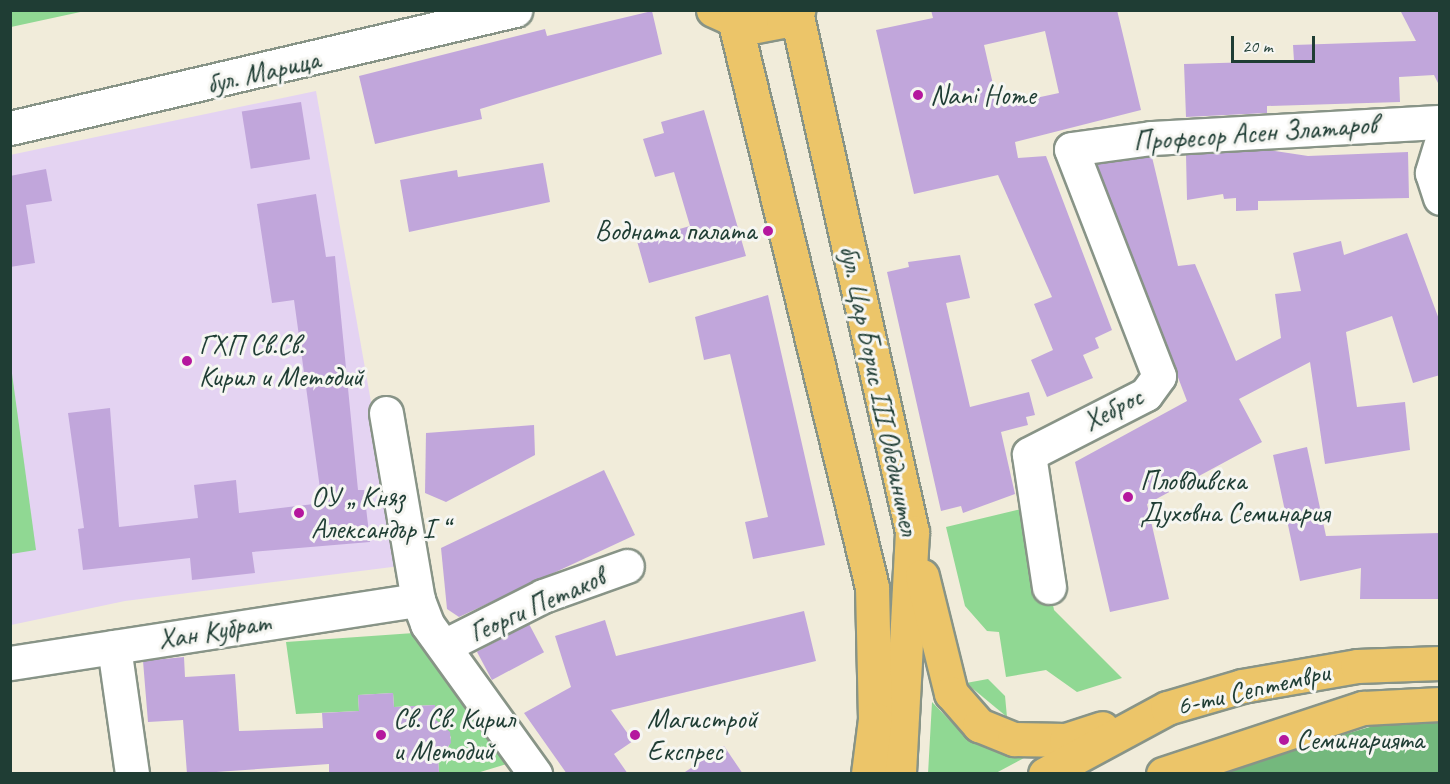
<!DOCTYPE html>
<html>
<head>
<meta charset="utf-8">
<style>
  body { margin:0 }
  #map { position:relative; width:1450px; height:784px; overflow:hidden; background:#f1ecda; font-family:Caveat,sans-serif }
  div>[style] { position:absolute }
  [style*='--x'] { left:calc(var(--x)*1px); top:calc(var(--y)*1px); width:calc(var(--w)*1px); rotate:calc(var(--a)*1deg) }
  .built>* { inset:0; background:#e4d3f2 }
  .green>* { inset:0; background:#90d893 }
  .forest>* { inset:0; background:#74b87d }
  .building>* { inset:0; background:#c1a6db; transform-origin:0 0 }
  .roads { filter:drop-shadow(2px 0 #889487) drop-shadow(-2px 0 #889487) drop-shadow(0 2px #889487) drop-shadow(0 -2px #889487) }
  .minor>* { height:33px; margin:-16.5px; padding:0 16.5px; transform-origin:16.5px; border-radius:16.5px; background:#fff }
  .major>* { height:33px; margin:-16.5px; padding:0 16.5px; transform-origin:16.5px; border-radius:16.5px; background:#ecc569 }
  .dots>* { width:16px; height:16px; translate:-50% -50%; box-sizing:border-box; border:3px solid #f6f6f2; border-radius:50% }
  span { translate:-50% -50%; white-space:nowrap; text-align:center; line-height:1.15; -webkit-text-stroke:6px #f6f6f2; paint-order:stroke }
  .street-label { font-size:28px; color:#1f3d34 }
  .poi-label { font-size:28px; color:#1f3d34 }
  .left { translate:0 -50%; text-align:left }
  .right { translate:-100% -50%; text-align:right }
  .frame { position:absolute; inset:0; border:12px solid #1f3d34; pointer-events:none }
  .scale { position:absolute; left:1231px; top:36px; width:84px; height:27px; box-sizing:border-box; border:3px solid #1f3d34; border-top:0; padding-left:8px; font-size:18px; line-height:21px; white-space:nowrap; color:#1f3d34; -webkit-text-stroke:4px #f6f6f2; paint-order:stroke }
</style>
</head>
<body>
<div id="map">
  <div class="built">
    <i style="clip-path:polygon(316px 91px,400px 566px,125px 601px,11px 625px,10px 155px)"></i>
  </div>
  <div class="green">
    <i style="clip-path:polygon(11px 10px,85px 10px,85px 11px,11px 27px)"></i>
    <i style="clip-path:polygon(10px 359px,36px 550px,11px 554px,10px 554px)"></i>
    <i style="clip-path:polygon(1034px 506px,1054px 610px,1122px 678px,1077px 692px,1046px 670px,1006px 677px,999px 632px,987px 631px,965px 606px,946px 527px)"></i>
    <i style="clip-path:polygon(414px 633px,513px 762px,477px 773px,439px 773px,438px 755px,448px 749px,451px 737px,436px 722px,435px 705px,394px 707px,393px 693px,358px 695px,359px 711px,296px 714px,286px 642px)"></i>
    <i style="clip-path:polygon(988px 679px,1005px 696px,1007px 717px,966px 683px)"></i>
    <i style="clip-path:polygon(932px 702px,958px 729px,986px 746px,1024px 758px,996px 773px,928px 774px)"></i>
  </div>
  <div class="forest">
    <i style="clip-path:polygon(1408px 716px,1439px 717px,1439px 773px,1207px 774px)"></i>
  </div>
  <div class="building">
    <i style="clip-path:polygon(evenodd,931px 10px,1117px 10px,1141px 110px,1015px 142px,1018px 158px,1046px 156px,1112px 330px,1095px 338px,1099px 348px,1083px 355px,1093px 378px,1047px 397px,1031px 360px,1053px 350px,1034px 304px,1052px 297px,998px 175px,914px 194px,876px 30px,933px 18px,931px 10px,1045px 31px,1059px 93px,998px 106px,984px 45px,1045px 31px)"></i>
    <i style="clip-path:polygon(1400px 10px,1440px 10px,1440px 87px,1434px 75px,1399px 77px,1400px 102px,1267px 106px,1267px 113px,1186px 117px,1184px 64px,1294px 61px,1293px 45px,1416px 41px)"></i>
    <i style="clip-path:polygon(652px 11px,662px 54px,480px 109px,482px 119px,375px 144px,359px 76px,545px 29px,547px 36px)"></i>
    <i style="left:301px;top:102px;width:58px;height:60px;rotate:81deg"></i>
    <i style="clip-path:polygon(704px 110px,746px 256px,649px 283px,637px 241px,690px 226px,674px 172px,655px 177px,643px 139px,664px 133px,661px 122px)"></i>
    <i style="clip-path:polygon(1268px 150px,1308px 156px,1408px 152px,1409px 198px,1258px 201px,1258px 210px,1236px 211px,1236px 198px,1224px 199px,1223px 194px,1187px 200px,1186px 155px)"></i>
    <i style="clip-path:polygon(1152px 157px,1178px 266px,1195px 264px,1236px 361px,1281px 338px,1275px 294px,1301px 291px,1293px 253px,1341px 241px,1344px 255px,1407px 233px,1440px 322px,1440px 375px,1413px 383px,1392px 316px,1346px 332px,1357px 407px,1405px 402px,1410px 450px,1325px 464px,1310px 362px,1239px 399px,1262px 442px,1147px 504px,1169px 599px,1110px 612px,1075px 462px,1187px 401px,1097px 164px)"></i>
    <i style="clip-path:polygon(543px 163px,550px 202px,409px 232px,400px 180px,457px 170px,458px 177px)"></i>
    <i style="clip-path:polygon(46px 169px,52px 201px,26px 205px,35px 263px,10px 267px,10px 176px)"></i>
    <i style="clip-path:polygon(316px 194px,326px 257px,335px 256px,358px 490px,364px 490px,370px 542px,252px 552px,255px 573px,192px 580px,190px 558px,83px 570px,78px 529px,84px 528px,68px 413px,110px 408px,119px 527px,198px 518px,194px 485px,236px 480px,239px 513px,322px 503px,294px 300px,272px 303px,257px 204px)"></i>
    <i style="clip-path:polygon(960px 255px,970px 298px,946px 303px,970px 407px,1029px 392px,1035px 415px,1026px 417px,1028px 425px,1001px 432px,1015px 494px,963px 513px,961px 506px,941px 511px,887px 272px,909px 267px,908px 262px)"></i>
    <i style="clip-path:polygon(768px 295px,825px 545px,753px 559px,745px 522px,768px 517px,730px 354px,704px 360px,695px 317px)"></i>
    <i style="clip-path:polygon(534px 425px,535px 455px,446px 502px,425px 493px,426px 433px)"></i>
    <i style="clip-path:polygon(1307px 447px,1326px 536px,1440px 533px,1440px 599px,1360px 599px,1361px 568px,1300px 581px,1273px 455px)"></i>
    <i style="clip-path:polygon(604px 470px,635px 535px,459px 617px,447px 609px,441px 548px)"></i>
    <i style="clip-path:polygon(804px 611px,816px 661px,611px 710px,633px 741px,614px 754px,628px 774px,567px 774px,524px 713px,571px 687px,555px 636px,605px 620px,616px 656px)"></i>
    <i style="left:529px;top:624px;width:32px;height:59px;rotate:62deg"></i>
    <i style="clip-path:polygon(184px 657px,185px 677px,235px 674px,239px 731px,323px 728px,322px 713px,359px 711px,358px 695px,393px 693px,394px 707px,435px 705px,436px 720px,450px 732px,451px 743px,438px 758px,439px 772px,329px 774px,329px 764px,187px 774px,183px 720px,148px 722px,143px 661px)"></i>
    <i style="clip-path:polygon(724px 746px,743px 774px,682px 774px)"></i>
  </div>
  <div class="roads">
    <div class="minor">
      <i style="--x:10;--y:128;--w:519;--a:-13.15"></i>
      <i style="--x:1440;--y:146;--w:28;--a:107"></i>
      <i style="--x:1432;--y:173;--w:26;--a:72"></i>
      <i style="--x:386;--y:413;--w:190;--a:80.3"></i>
      <i style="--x:418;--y:600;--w:26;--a:69"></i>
      <i style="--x:427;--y:624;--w:185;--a:54.2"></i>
      <i style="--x:1049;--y:587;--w:134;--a:-98.6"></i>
      <i style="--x:1029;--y:454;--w:131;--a:-27.1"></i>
      <i style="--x:1146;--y:394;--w:22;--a:-54"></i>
      <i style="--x:1159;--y:376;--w:243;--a:-111.2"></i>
      <i style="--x:1071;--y:149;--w:81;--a:-7.8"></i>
      <i style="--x:1151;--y:138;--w:289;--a:-3.2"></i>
      <i style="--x:446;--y:645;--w:109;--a:-26.8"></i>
      <i style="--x:543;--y:596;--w:89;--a:-19.7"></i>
      <i style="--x:114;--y:647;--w:128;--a:81.9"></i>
      <i style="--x:10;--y:663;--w:413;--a:-8.8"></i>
    </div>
    <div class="major">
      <i style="--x:713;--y:10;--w:42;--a:24.1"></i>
      <i style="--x:751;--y:27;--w:33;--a:-11"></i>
      <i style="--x:783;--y:21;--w:19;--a:-36"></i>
      <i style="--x:796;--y:12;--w:533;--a:77.42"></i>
      <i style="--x:912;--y:532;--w:242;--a:93.1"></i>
      <i style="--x:735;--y:23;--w:580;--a:76.35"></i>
      <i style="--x:872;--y:587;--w:132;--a:88.7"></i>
      <i style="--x:875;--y:719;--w:55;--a:97.3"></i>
      <i style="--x:922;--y:576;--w:121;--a:76.1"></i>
      <i style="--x:951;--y:693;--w:43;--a:48.8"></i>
      <i style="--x:979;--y:725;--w:38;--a:22"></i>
      <i style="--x:1014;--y:739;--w:52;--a:1.1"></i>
      <i style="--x:1066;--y:740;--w:38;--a:-18"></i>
      <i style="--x:1045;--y:774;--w:139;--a:-28.4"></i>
      <i style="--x:1167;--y:708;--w:78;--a:-16.3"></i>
      <i style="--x:1242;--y:686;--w:117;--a:-9.9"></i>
      <i style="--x:1357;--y:666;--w:83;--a:-2.1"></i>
      <i style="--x:1163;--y:774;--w:211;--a:-18.3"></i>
      <i style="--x:1363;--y:708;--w:77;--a:-3"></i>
    </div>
  </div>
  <div class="dots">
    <i style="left:918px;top:95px;background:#b5179e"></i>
    <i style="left:768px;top:231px;background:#b5179e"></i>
    <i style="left:187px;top:361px;background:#b5179e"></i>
    <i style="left:1128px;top:497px;background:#b5179e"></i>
    <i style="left:299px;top:513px;background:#b5179e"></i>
    <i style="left:381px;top:735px;background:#b5179e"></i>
    <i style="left:635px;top:735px;background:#b5179e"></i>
    <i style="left:1284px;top:740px;background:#b5179e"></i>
  </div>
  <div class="street-label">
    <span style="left:263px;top:72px;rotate:-13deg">бул. Марица</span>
    <span style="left:1255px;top:133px;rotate:-4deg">Професор Асен Златаров</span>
    <span style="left:879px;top:390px;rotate:78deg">бул. Цар Борис III Обединител</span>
    <span style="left:1113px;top:409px;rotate:-28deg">Хеброс</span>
    <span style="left:537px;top:605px;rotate:-24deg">Георги Петаков</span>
    <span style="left:214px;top:631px;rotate:-9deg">Хан Кубрат</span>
    <span style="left:1253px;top:689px;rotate:-13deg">6-ти Септември</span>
  </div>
  <div class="poi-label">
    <span class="left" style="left:930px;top:95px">Nani Home</span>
    <span class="right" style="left:756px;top:231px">Водната палата</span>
    <span class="left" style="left:199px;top:361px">ГХП Св.Св.<br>Кирил и Методий</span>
    <span class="left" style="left:1140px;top:497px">Пловдивска<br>Духовна Семинария</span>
    <span class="left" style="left:311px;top:513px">ОУ „ Княз<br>Александър I “</span>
    <span class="left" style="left:393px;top:735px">Св. Св. Кирил<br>и Методий</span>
    <span class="left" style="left:647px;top:735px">Магистрой<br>Експрес</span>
    <span class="left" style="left:1296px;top:740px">Семинарията</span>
  </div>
  <div class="frame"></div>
  <div class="scale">20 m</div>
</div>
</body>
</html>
